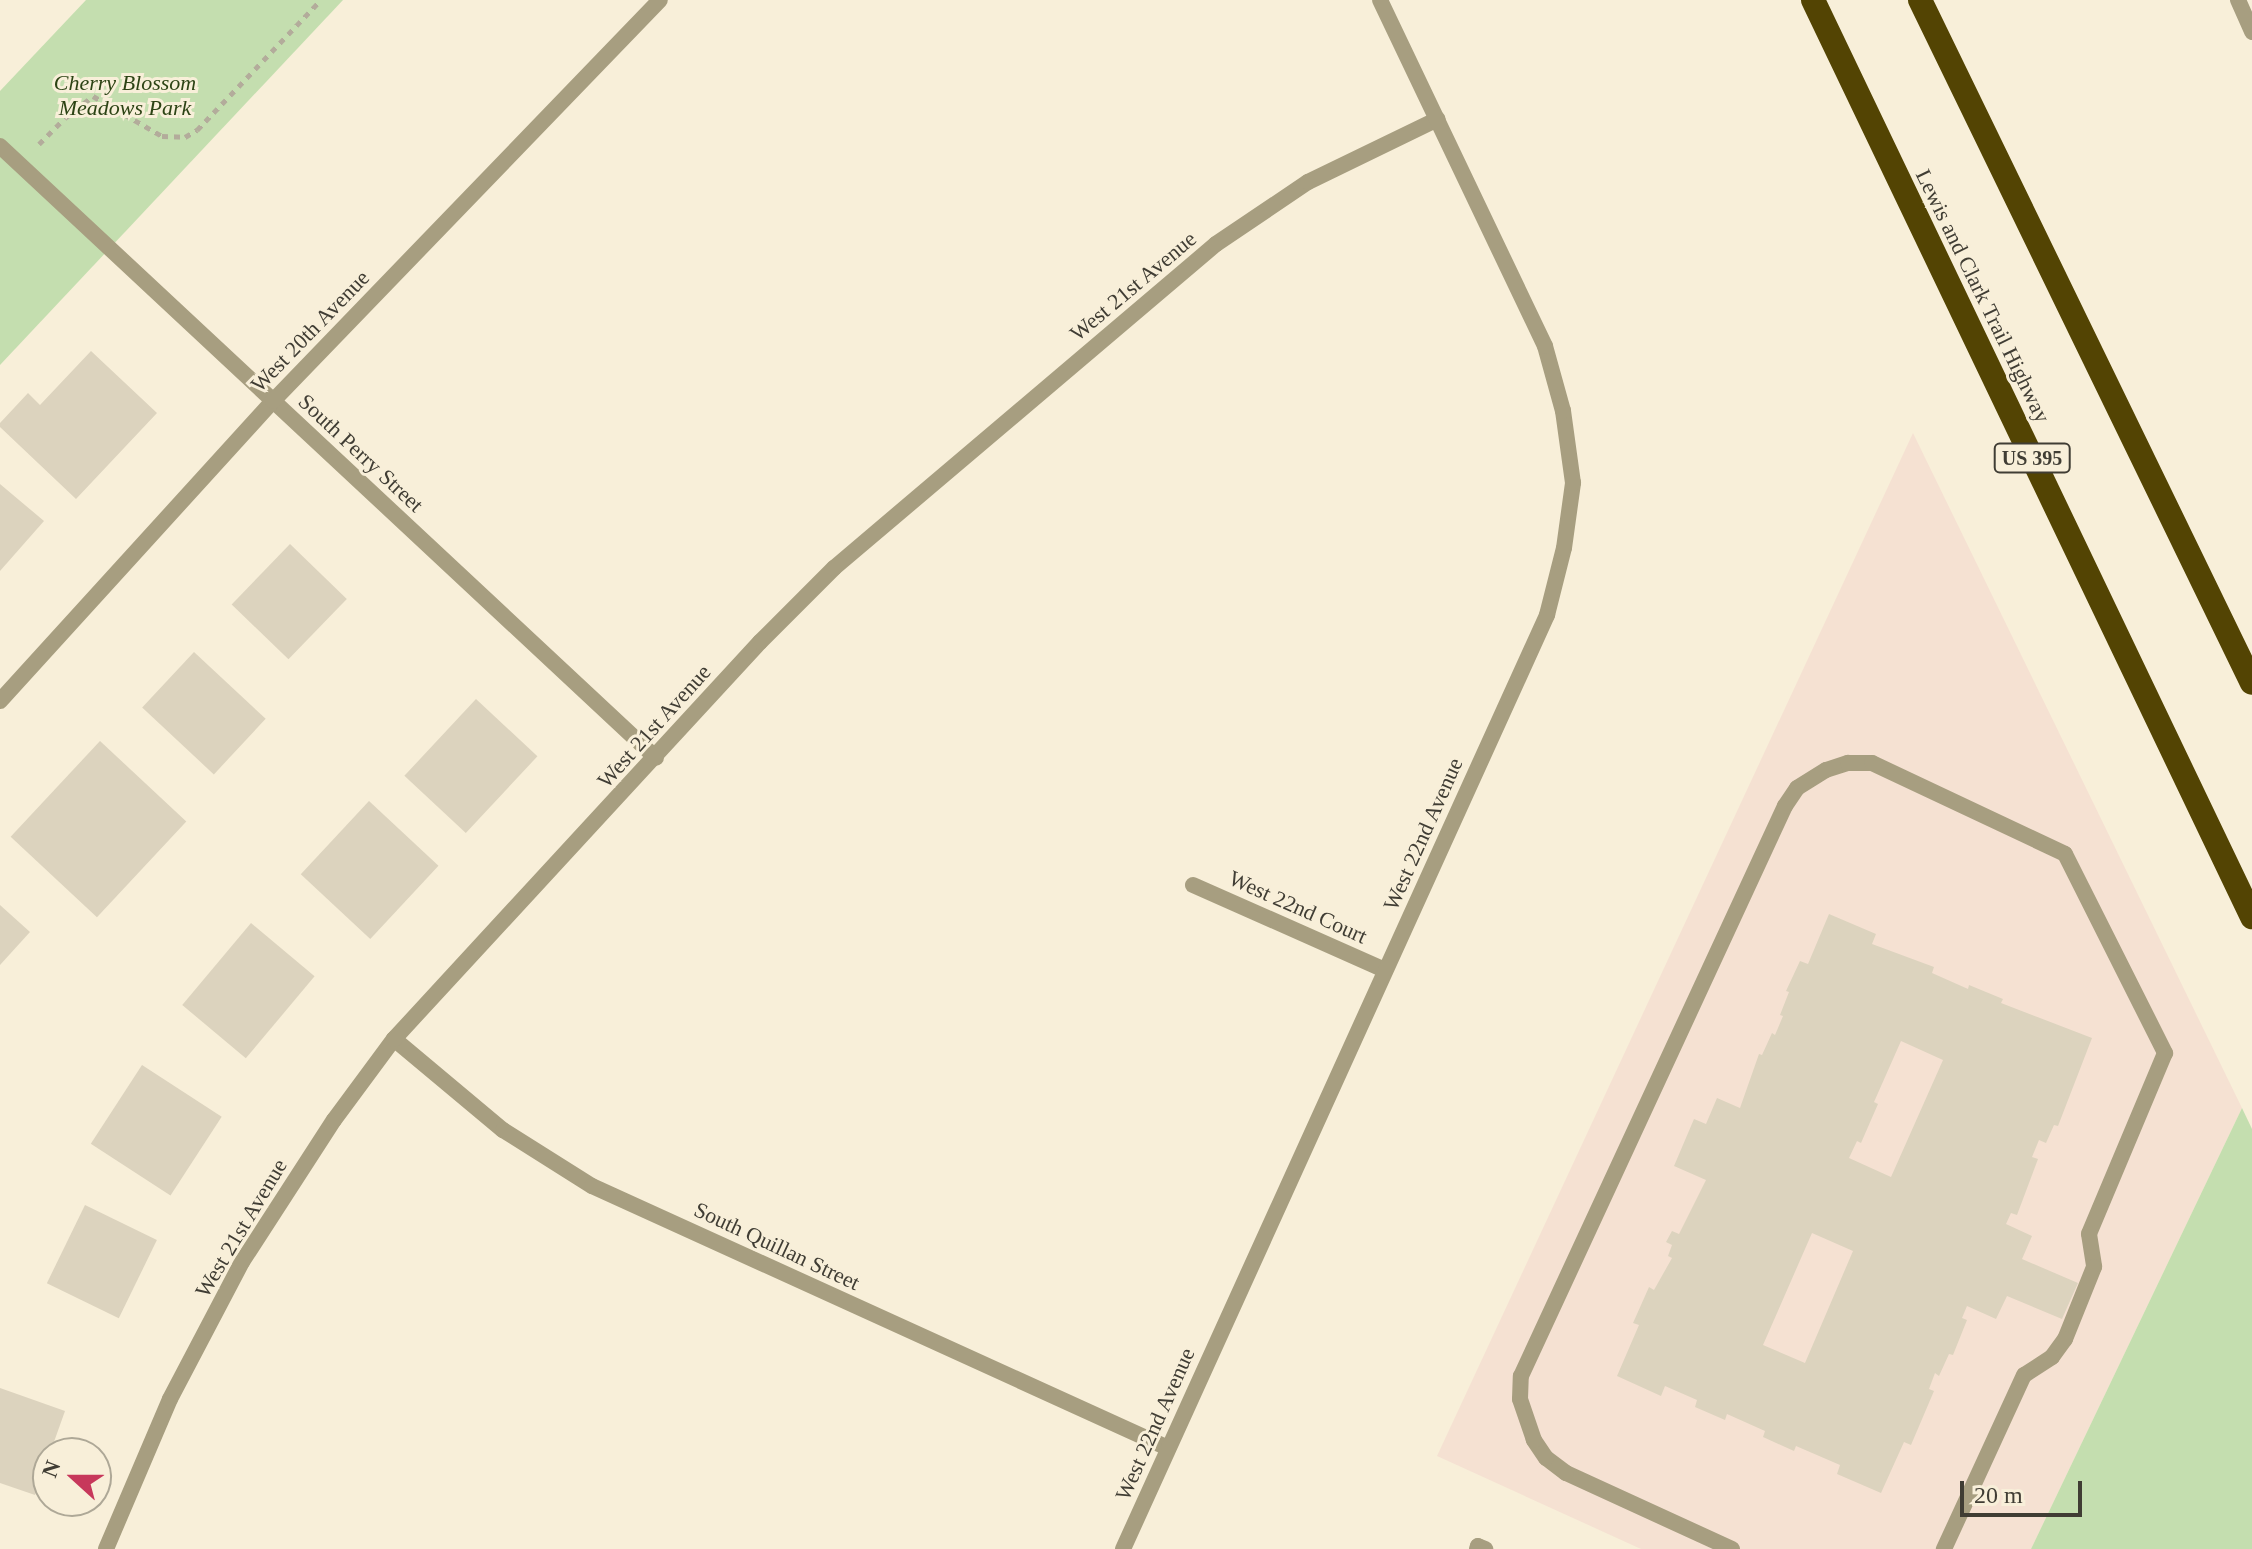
<!DOCTYPE html>
<html>
<head>
<meta charset="utf-8">
<style>
  body { margin:0 }
  #map { position:relative; width:2252px; height:1549px; overflow:hidden; background:#f8efd9; font-family:Georgia,serif }
  div>[style] { position:absolute }
  [style*='--x'] { left:calc(var(--x)*1px); top:calc(var(--y)*1px); width:calc(var(--w)*1px); rotate:calc(var(--a)*1deg) }
  .commercial>* { inset:0; background:#f5e1d2 }
  .green>* { inset:0; background:#c4deaf }
  .building>* { inset:0; background:#dcd3be; transform-origin:0 0 }
  .path>* { height:5px; margin-top:-2.5px; transform-origin:0; background:repeating-linear-gradient(90deg,#b3ac9b 0 6px,transparent 0 12px) }
  .lane>* { height:16px; margin:-8px; padding:0 8px; transform-origin:8px; border-radius:8px; background:#a79e80 }
  .street>* { height:16px; margin:-8px; padding:0 8px; transform-origin:8px; border-radius:8px; background:#a79e80 }
  .highway>* { height:24px; margin:-12px; padding:0 12px; transform-origin:12px; border-radius:12px; background:#534403 }
  span { translate:-50% -50%; white-space:nowrap; text-align:center; line-height:1.15; -webkit-text-stroke:6px #f8efd9; paint-order:stroke }
  .shield-label span { padding:2px 6px; background:#f8efd9; border:2px solid; border-radius:6px; -webkit-text-stroke-width:0 }
  .shield-label { font-size:20px; color:#403d34; font-weight:700 }
  .park-label { font-size:22px; color:#2c4314; font-style:italic }
  .street-label { font-size:22px; color:#403d34 }
  .north { position:absolute; left:32px; top:1437px; width:80px; height:80px; box-sizing:border-box; background:#f8efd9; border:2px solid #aea897; border-radius:50%; rotate:291deg; font-size:22px; font-weight:700; line-height:32px; text-align:center; color:#403d34 }
  .north::after { content:''; display:block; margin:auto; width:28px; height:36px; background:#c7385b; clip-path:polygon(50% 0,100% 100%,50% 72%,0 100%) }
  .scale { position:absolute; left:1960px; top:1481px; width:122px; height:36px; box-sizing:border-box; border:4px solid #403d34; border-top:0; padding-left:10px; font-size:24px; line-height:28px; white-space:nowrap; color:#403d34; -webkit-text-stroke:6px #f8efd9; paint-order:stroke }
</style>
</head>
<body>
<div id="map">
  <div class="commercial">
    <i style="clip-path:polygon(1913px 433px,2242px 1108px,2031px 1549px,1641px 1549px,1437px 1456px)"></i>
  </div>
  <div class="green">
    <i style="clip-path:polygon(86px 0,343px 0,0 365px,0 91px)"></i>
    <i style="clip-path:polygon(2242px 1108px,2252px 1129px,2252px 1549px,2031px 1549px)"></i>
  </div>
  <div class="building">
    <i style="clip-path:polygon(91px 351px,157px 413px,76px 499px,0 427px,0 423px,28px 393px,40px 405px)"></i>
    <i style="clip-path:polygon(0 484px,44px 521px,0 571px)"></i>
    <i style="left:290px;top:544px;width:79px;height:84px;rotate:44deg"></i>
    <i style="left:194px;top:652px;width:98px;height:76px;rotate:43deg"></i>
    <i style="left:476px;top:699px;width:84px;height:105px;rotate:43deg"></i>
    <i style="left:100px;top:741px;width:118px;height:131px;rotate:43deg"></i>
    <i style="left:369px;top:801px;width:95px;height:100px;rotate:43deg"></i>
    <i style="clip-path:polygon(0 905px,30px 932px,0 965px)"></i>
    <i style="clip-path:polygon(evenodd,1829px 914px,1876px 934px,1872px 944px,1934px 967px,1932px 973px,1968px 989px,1969px 985px,2003px 999px,2001px 1003px,2092px 1038px,2058px 1126px,2054px 1125px,2046px 1143px,2039px 1140px,2032px 1157px,2038px 1159px,2017px 1215px,2011px 1213px,2006px 1224px,2032px 1236px,2022px 1259px,2078px 1283px,2062px 1319px,2007px 1296px,1996px 1319px,1967px 1306px,1962px 1318px,1967px 1320px,1953px 1355px,1949px 1354px,1939px 1376px,1935px 1373px,1929px 1389px,1934px 1391px,1911px 1445px,1904px 1442px,1881px 1493px,1837px 1474px,1840px 1465px,1796px 1446px,1794px 1451px,1763px 1437px,1765px 1431px,1727px 1414px,1725px 1420px,1695px 1407px,1697px 1400px,1665px 1386px,1661px 1396px,1617px 1376px,1639px 1325px,1633px 1323px,1649px 1287px,1654px 1290px,1672px 1258px,1668px 1256px,1672px 1245px,1666px 1242px,1672px 1231px,1679px 1234px,1706px 1180px,1674px 1166px,1694px 1119px,1706px 1124px,1717px 1098px,1740px 1108px,1759px 1054px,1762px 1055px,1772px 1033px,1775px 1035px,1783px 1016px,1780px 1015px,1789px 992px,1786px 991px,1800px 961px,1808px 964px,1829px 914px,1901px 1041px,1943px 1060px,1891px 1177px,1849px 1158px,1857px 1141px,1861px 1143px,1878px 1104px,1874px 1102px,1901px 1041px,1829px 914px,1812px 1233px,1853px 1251px,1805px 1363px,1763px 1345px,1812px 1233px)"></i>
    <i style="left:251px;top:923px;width:83px;height:107px;rotate:40deg"></i>
    <i style="left:142px;top:1065px;width:95px;height:94px;rotate:33deg"></i>
    <i style="left:85px;top:1205px;width:80px;height:87px;rotate:26deg"></i>
    <i style="clip-path:polygon(0 1388px,65px 1411px,35px 1495px,0 1483px)"></i>
  </div>
  <div class="path">
    <i style="--x:39;--y:144;--w:37;--a:-45"></i>
    <i style="--x:65;--y:118;--w:36;--a:-38"></i>
    <i style="--x:93;--y:96;--w:80;--a:30.1"></i>
    <i style="--x:162;--y:136;--w:23;--a:2"></i>
    <i style="--x:185;--y:137;--w:14;--a:-30"></i>
    <i style="--x:197;--y:130;--w:180;--a:-46.4"></i>
  </div>
  <div class="lane">
    <i style="--x:2238;--y:0;--w:35;--a:66"></i>
    <i style="--x:1477;--y:1549;--w:3;--a:-72"></i>
    <i style="--x:1478;--y:1546;--w:8;--a:23"></i>
    <i style="--x:1732;--y:1549;--w:183;--a:-155.4"></i>
    <i style="--x:1566;--y:1473;--w:25;--a:-143"></i>
    <i style="--x:1546;--y:1458;--w:22;--a:-124"></i>
    <i style="--x:1534;--y:1440;--w:43;--a:-108.9"></i>
    <i style="--x:1520;--y:1399;--w:23;--a:-88"></i>
    <i style="--x:1521;--y:1376;--w:628;--a:-65.15"></i>
    <i style="--x:1785;--y:806;--w:22;--a:-56"></i>
    <i style="--x:1797;--y:788;--w:34;--a:-32"></i>
    <i style="--x:1826;--y:770;--w:23;--a:-18"></i>
    <i style="--x:1848;--y:763;--w:24;--a:0"></i>
    <i style="--x:1872;--y:763;--w:213;--a:25.2"></i>
    <i style="--x:2065;--y:854;--w:223;--a:63.3"></i>
    <i style="--x:2165;--y:1053;--w:196;--a:112.8"></i>
    <i style="--x:2089;--y:1234;--w:33;--a:81"></i>
    <i style="--x:2094;--y:1267;--w:78;--a:111.9"></i>
    <i style="--x:2065;--y:1339;--w:22;--a:126"></i>
    <i style="--x:2052;--y:1357;--w:33;--a:147"></i>
    <i style="--x:2024;--y:1375;--w:192;--a:114.7"></i>
  </div>
  <div class="street">
    <i style="--x:0;--y:146;--w:897;--a:43.01"></i>
    <i style="--x:0;--y:701;--w:406;--a:-47.7"></i>
    <i style="--x:273;--y:401;--w:557;--a:-46.02"></i>
    <i style="--x:1193;--y:885;--w:210;--a:23.9"></i>
    <i style="--x:394;--y:1039;--w:142;--a:39.9"></i>
    <i style="--x:503;--y:1130;--w:105;--a:32.2"></i>
    <i style="--x:592;--y:1186;--w:633;--a:24.46"></i>
    <i style="--x:106;--y:1549;--w:163;--a:-66.9"></i>
    <i style="--x:170;--y:1399;--w:155;--a:-62.3"></i>
    <i style="--x:242;--y:1262;--w:169;--a:-57.1"></i>
    <i style="--x:334;--y:1120;--w:101;--a:-53.5"></i>
    <i style="--x:394;--y:1039;--w:540;--a:-47.33"></i>
    <i style="--x:760;--y:642;--w:105;--a:-45"></i>
    <i style="--x:834;--y:568;--w:501;--a:-40.3"></i>
    <i style="--x:1216;--y:244;--w:111;--a:-34"></i>
    <i style="--x:1308;--y:182;--w:144;--a:-25.9"></i>
    <i style="--x:1123;--y:1549;--w:1026;--a:-65.58"></i>
    <i style="--x:1547;--y:615;--w:69;--a:-75.8"></i>
    <i style="--x:1564;--y:548;--w:66;--a:-82.1"></i>
    <i style="--x:1573;--y:483;--w:73;--a:-97.9"></i>
    <i style="--x:1563;--y:411;--w:67;--a:-105.5"></i>
    <i style="--x:1545;--y:346;--w:383;--a:-115.5"></i>
  </div>
  <div class="highway">
    <i style="--x:1813;--y:0;--w:1017;--a:64.42"></i>
    <i style="--x:1920;--y:0;--w:759;--a:64.08"></i>
  </div>
  <div class="shield-label">
    <span style="left:2032px;top:458px">US 395</span>
  </div>
  <div class="park-label">
    <span style="left:125px;top:95px">Cherry Blossom<br>Meadows Park</span>
  </div>
  <div class="street-label">
    <span style="left:1133px;top:286px;rotate:-40deg">West 21st Avenue</span>
    <span style="left:1983px;top:296px;rotate:64deg">Lewis and Clark Trail Highway</span>
    <span style="left:310px;top:331px;rotate:-46deg">West 20th Avenue</span>
    <span style="left:361px;top:453px;rotate:43deg">South Perry Street</span>
    <span style="left:654px;top:726px;rotate:-48deg">West 21st Avenue</span>
    <span style="left:1423px;top:834px;rotate:-66deg">West 22nd Avenue</span>
    <span style="left:1298px;top:907px;rotate:24deg">West 22nd Court</span>
    <span style="left:241px;top:1228px;rotate:-59deg">West 21st Avenue</span>
    <span style="left:777px;top:1246px;rotate:25deg">South Quillan Street</span>
    <span style="left:1155px;top:1424px;rotate:-66deg">West 22nd Avenue</span>
  </div>
  <div class="north">N</div>
  <div class="scale">20 m</div>
</div>
</body>
</html>
